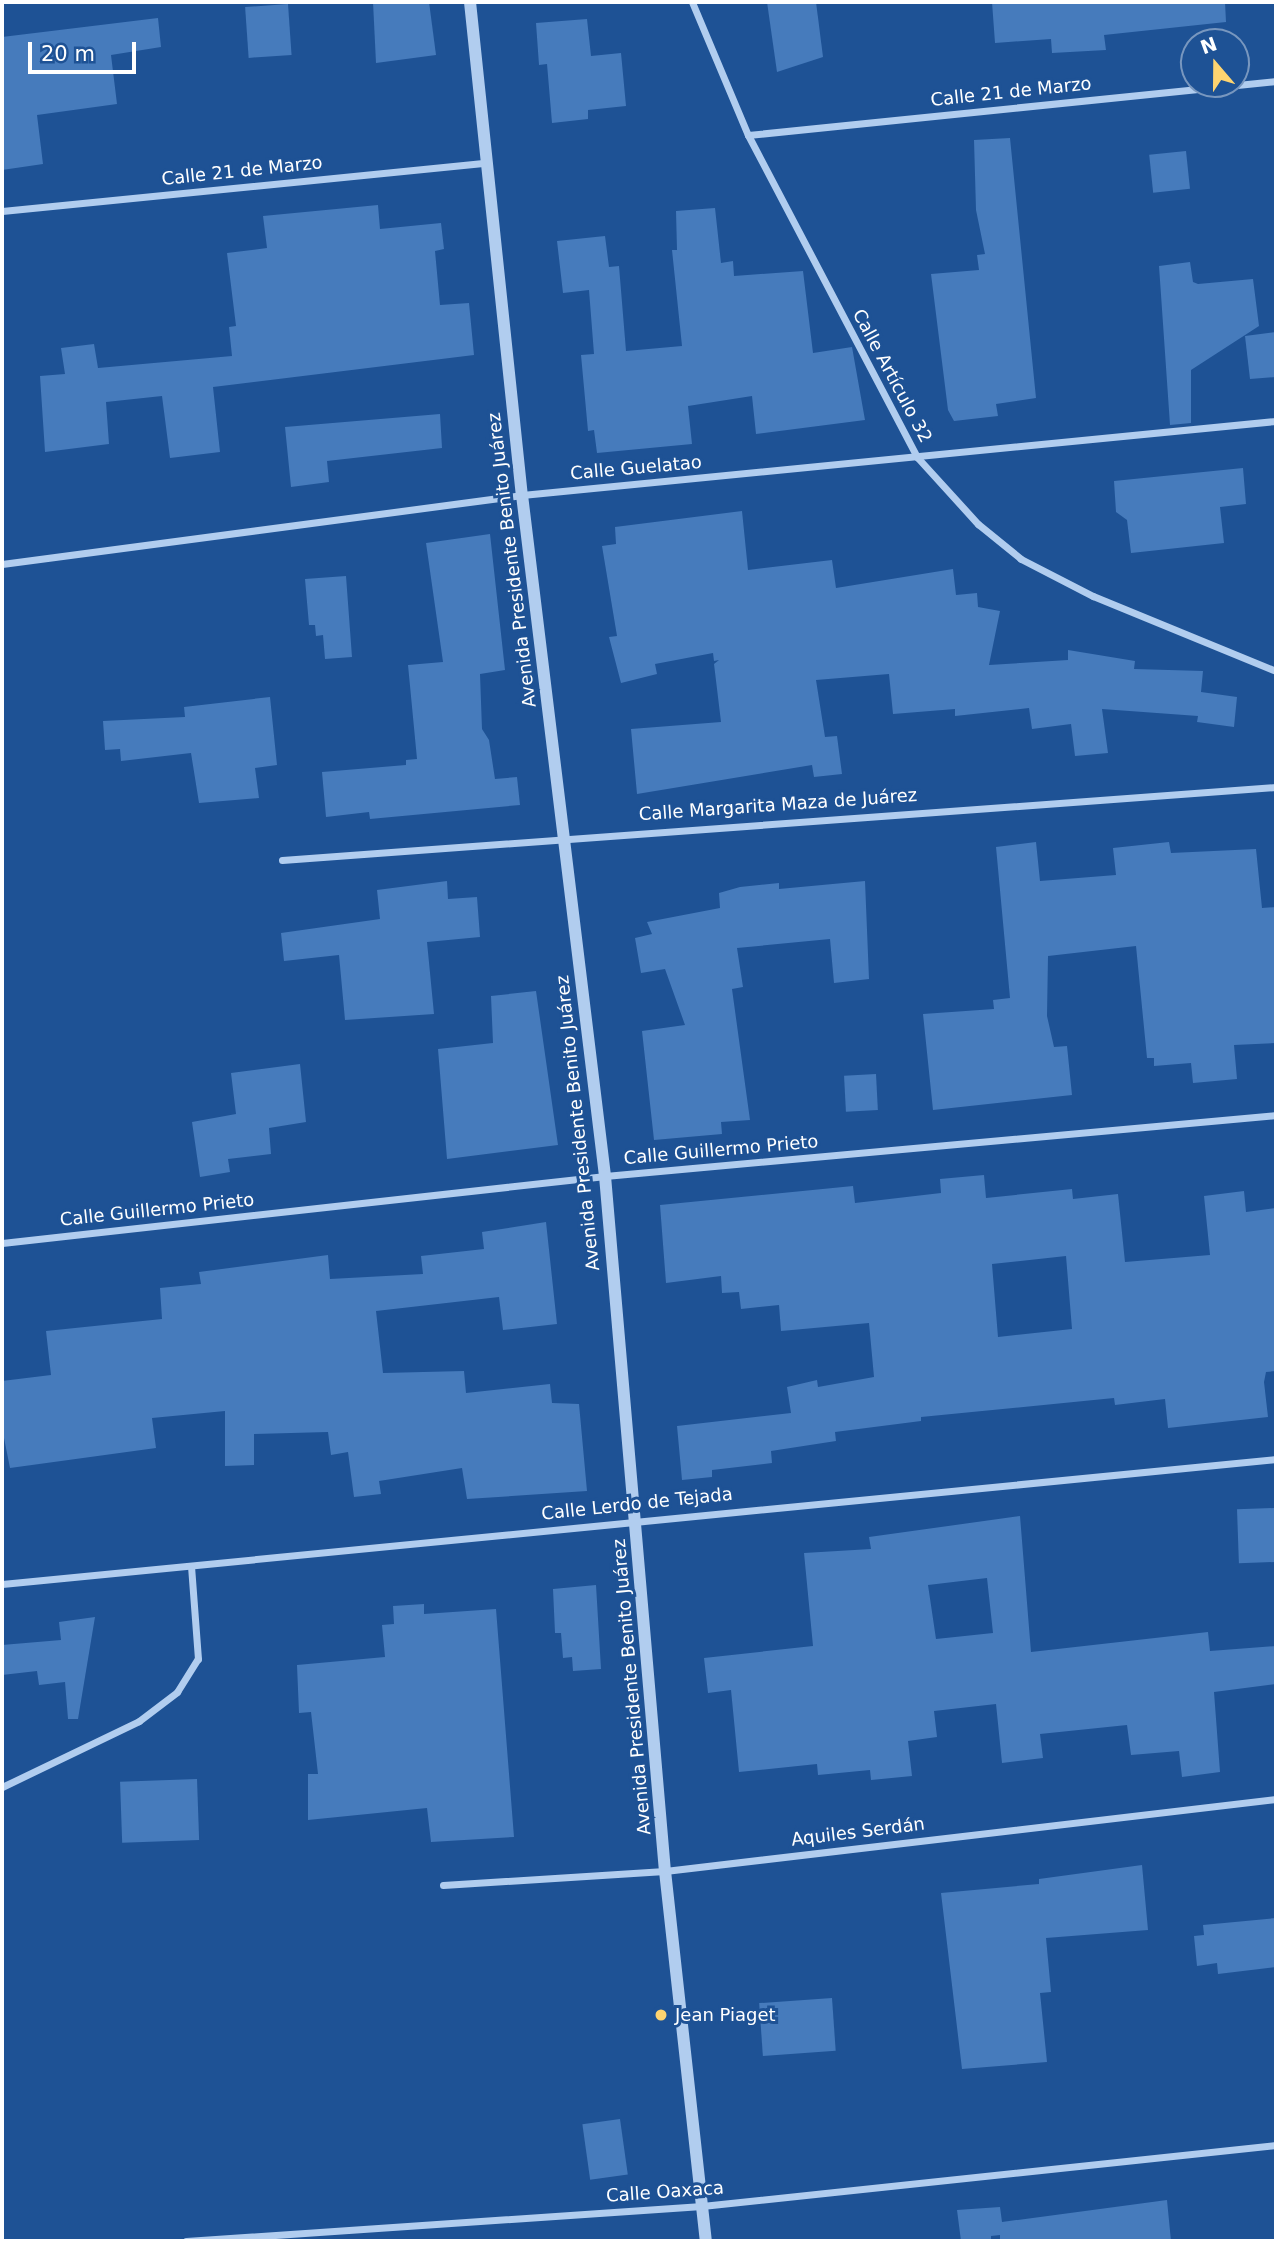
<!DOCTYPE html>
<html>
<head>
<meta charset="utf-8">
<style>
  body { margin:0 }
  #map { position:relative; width:1278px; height:2243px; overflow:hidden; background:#1e5295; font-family:"DejaVu Sans",sans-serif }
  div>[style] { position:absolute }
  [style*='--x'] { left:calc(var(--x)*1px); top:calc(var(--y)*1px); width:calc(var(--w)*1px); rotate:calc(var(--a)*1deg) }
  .building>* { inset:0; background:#467bbc; transform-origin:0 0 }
  .minor>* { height:7px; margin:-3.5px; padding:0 3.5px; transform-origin:3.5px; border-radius:3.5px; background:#b1cdef }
  .tertiary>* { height:12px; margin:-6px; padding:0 6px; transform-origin:6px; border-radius:6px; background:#b1cdef }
  .dots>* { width:19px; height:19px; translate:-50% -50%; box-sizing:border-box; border:4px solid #1e5295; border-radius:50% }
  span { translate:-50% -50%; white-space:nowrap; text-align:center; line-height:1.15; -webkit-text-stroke:6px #1e5295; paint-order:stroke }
  .street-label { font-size:18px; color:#fff }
  .poi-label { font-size:18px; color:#fff }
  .left { translate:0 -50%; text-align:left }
  .frame { position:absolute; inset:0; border:4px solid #fff; pointer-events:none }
  .north { position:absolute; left:1180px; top:28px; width:70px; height:70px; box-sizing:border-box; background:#1e5295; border:2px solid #7897bf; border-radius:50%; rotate:340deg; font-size:19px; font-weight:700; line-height:28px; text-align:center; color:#fff }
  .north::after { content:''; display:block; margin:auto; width:24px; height:32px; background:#fed470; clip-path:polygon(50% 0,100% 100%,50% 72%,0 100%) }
  .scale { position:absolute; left:28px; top:42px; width:108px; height:32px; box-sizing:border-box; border:4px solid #fff; border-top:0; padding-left:9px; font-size:21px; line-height:24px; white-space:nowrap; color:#fff; -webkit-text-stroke:5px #1e5295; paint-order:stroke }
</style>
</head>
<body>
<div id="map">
  <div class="building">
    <i style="clip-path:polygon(373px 2px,429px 2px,436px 55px,376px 63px)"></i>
    <i style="clip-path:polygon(767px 2px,816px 2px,823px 57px,777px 72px)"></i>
    <i style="clip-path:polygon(992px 2px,1225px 2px,1226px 22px,1104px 35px,1106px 50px,1052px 53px,1051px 39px,995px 43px)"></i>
    <i style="left:288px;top:4px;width:51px;height:43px;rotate:86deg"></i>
    <i style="clip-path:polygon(158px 18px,161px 47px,111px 55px,117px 104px,37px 115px,43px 164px,2px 170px,2px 37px)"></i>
    <i style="clip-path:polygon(587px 19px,591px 56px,621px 53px,626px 106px,588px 110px,588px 119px,552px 123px,547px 64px,539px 65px,536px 23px)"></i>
    <i style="clip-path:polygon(1010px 138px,1036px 398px,996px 404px,998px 416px,954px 421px,948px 410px,931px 274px,979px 270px,977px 255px,985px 254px,976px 210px,974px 140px)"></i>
    <i style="left:1186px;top:151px;width:38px;height:37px;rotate:84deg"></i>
    <i style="clip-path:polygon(378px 205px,380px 229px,441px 223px,444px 249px,435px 251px,440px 305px,469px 303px,474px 355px,213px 387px,220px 452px,170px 458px,162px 396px,106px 402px,109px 444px,45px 452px,40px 376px,65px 374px,61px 348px,94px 344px,98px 368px,232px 356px,229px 327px,236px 326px,227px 253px,267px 248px,263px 216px)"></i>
    <i style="clip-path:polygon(715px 208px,721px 263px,733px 261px,734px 276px,803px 271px,813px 353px,852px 347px,865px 420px,756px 434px,752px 396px,688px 406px,692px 444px,597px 453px,594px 430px,588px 431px,581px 355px,594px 354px,589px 290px,563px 293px,557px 241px,605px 236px,609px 267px,619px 266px,626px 351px,682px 346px,672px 250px,677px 250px,676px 211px)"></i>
    <i style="clip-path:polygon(1190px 262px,1193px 282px,1198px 284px,1253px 279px,1259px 326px,1191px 370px,1191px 423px,1170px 425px,1159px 266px)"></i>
    <i style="clip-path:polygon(1276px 332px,1276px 377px,1250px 379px,1245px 336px)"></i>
    <i style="clip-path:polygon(440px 414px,442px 448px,327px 461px,329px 482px,291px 487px,285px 427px)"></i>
    <i style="clip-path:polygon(1243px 468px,1246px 504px,1220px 507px,1224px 543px,1131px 553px,1127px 520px,1116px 512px,1114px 481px)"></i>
    <i style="clip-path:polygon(742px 511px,748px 570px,832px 560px,836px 588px,953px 569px,956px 595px,977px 593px,978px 607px,1000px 611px,989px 665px,1068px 660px,1068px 650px,1135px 661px,1134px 669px,1203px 671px,1201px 692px,1237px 697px,1234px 727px,1197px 722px,1198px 716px,1102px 709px,1108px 753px,1075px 756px,1071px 724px,1032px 729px,1029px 708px,955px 716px,955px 709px,893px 714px,889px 674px,816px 680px,825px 737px,837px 736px,842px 774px,814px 777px,812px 765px,637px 794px,631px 729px,721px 722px,714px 664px,719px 660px,714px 661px,713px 653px,655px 664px,657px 674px,621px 683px,609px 637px,617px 636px,602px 546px,616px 544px,615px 527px)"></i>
    <i style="clip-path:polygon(490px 534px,505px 670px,480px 674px,482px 729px,489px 740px,495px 779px,517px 777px,520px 805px,370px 819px,369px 812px,326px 817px,322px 772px,406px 765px,406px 760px,417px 759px,408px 665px,443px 662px,426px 543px)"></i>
    <i style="clip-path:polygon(346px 576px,352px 657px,325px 659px,323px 635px,316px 636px,315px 625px,309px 625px,305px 579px)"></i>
    <i style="clip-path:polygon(270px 697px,277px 765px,255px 768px,259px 798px,199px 803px,191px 753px,121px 761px,120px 749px,105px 750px,103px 721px,185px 717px,184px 707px)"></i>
    <i style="clip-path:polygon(1036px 842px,1040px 881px,1116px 875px,1113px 848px,1169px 842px,1171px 853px,1256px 849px,1262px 908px,1276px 907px,1276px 1043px,1234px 1045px,1237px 1079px,1193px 1083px,1191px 1063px,1154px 1066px,1154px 1058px,1147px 1058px,1136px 946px,1048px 956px,1047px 1016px,1054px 1047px,1067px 1046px,1072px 1095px,933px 1110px,923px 1014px,994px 1009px,993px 1000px,1010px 998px,996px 847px)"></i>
    <i style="clip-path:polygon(447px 881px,448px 899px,477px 897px,480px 937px,427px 942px,434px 1014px,345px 1020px,339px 955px,284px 961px,281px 933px,380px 919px,377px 890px)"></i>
    <i style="clip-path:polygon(865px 881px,869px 979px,834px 983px,830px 939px,737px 948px,743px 987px,732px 989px,750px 1120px,721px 1122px,722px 1134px,654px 1140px,642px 1031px,685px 1025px,665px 969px,641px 973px,635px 938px,652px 934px,647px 922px,720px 908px,719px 893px,740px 887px,779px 883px,779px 889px)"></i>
    <i style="clip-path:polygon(536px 991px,558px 1145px,447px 1159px,438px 1049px,493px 1043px,491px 996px)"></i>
    <i style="clip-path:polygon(300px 1064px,306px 1122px,269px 1128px,271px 1154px,228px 1159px,230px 1172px,200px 1177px,192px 1122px,236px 1114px,231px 1073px)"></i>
    <i style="left:876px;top:1074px;width:36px;height:32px;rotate:87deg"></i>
    <i style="clip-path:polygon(evenodd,984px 1175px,986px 1198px,1072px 1189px,1073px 1199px,1118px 1194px,1125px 1262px,1210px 1255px,1204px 1196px,1244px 1191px,1246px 1212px,1276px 1208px,1276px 1371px,1266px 1372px,1264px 1382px,1268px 1417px,1168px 1428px,1165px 1399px,1115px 1405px,1114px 1398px,921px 1417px,921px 1421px,835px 1432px,836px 1441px,771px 1451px,772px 1463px,712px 1470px,712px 1477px,682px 1480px,677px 1426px,791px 1413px,787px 1387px,817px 1380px,818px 1387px,874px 1377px,869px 1323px,781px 1331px,779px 1305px,741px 1309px,739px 1292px,722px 1293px,721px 1276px,666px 1283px,660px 1205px,853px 1186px,855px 1203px,941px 1193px,940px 1179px,984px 1175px,1066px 1256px,1072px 1329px,998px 1337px,992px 1264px,1066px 1256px)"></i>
    <i style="clip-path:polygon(546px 1222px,557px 1324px,503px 1330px,499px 1297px,376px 1311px,383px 1373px,464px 1371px,466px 1393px,550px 1384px,552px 1403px,579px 1404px,587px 1491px,467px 1499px,462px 1468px,379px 1481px,381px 1494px,354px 1497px,348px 1452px,331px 1455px,328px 1432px,254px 1434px,254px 1465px,225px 1466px,225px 1411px,152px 1418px,156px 1448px,10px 1468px,2px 1428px,2px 1381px,51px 1375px,46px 1331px,162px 1319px,160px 1288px,201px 1284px,199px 1272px,328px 1255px,330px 1279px,423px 1274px,421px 1256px,484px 1249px,482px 1232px)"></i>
    <i style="left:1274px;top:1508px;width:54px;height:37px;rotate:88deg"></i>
    <i style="clip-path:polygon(evenodd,1020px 1516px,1031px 1652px,1208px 1632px,1210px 1651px,1276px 1646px,1276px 1684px,1214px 1692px,1220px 1772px,1182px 1777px,1179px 1751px,1131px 1755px,1127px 1725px,1040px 1734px,1043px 1758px,1002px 1763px,996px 1704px,934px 1711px,937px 1737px,908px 1741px,912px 1776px,871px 1780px,870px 1770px,818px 1775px,817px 1764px,739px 1772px,731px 1690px,708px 1693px,704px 1658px,813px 1646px,804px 1553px,871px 1549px,869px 1537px,1020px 1516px,987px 1578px,993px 1633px,936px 1639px,928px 1585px,987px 1578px)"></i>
    <i style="clip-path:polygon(596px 1585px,601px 1669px,573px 1671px,572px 1657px,563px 1658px,561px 1633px,555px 1633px,553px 1589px)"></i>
    <i style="clip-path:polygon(424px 1604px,424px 1614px,496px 1609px,514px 1837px,431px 1842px,427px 1808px,308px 1820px,308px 1774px,318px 1774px,311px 1712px,299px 1713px,297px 1665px,385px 1657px,382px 1625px,394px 1624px,393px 1606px)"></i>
    <i style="clip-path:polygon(95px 1617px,78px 1719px,68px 1719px,65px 1682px,39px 1685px,37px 1671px,2px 1675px,2px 1645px,61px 1640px,59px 1622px)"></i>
    <i style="left:197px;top:1779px;width:61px;height:77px;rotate:88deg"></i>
    <i style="clip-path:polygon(1142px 1865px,1148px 1930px,1046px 1938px,1051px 1992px,1040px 1993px,1047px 2062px,962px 2069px,941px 1893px,1039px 1884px,1039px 1879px)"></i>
    <i style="clip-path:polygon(1276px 1918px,1276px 1967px,1218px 1974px,1217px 1963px,1197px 1966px,1194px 1936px,1204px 1935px,1203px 1925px)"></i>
    <i style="left:832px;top:1998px;width:53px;height:73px;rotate:86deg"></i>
    <i style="left:620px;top:2119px;width:56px;height:38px;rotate:82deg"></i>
    <i style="clip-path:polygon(1167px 2200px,1171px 2241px,1000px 2241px,1000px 2235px,991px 2236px,991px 2241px,961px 2241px,957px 2210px,1000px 2207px,1002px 2222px)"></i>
  </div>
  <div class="minor">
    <i style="--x:692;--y:2;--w:144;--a:67.2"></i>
    <i style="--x:748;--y:135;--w:364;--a:62.3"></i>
    <i style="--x:917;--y:457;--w:91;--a:47.7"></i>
    <i style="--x:978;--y:524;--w:55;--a:39.1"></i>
    <i style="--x:1021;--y:559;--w:81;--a:27.2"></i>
    <i style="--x:1093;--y:596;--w:198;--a:22.3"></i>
    <i style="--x:748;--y:135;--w:531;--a:-5.84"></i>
    <i style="--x:2;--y:211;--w:486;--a:-5.7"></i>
    <i style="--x:2;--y:564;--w:525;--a:-7.56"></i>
    <i style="--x:522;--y:495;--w:758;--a:-5.61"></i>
    <i style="--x:282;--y:860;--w:997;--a:-4.2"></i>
    <i style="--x:2;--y:1243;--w:607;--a:-6.34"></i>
    <i style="--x:605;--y:1176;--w:674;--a:-5.19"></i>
    <i style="--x:2;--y:1584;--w:1280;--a:-5.6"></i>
    <i style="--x:2;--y:1787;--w:152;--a:-25.7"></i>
    <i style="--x:139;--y:1721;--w:48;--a:-37.3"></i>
    <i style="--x:177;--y:1692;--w:39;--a:-58"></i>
    <i style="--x:198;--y:1659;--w:93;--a:-94.3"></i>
    <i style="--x:443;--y:1885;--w:222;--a:-3.6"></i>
    <i style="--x:665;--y:1871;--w:615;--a:-6.72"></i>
    <i style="--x:186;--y:2241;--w:517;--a:-3.88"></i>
    <i style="--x:702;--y:2206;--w:577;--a:-6.07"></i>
  </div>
  <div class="tertiary">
    <i style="--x:470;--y:2;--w:496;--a:84"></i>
    <i style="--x:522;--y:495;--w:686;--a:83.05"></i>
    <i style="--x:605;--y:1176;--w:698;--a:85.07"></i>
    <i style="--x:665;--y:1871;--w:372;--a:83.7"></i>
  </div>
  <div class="dots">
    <i style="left:661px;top:2015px;background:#fed470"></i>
  </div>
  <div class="street-label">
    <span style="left:1011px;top:92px;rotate:-6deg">Calle 21 de Marzo</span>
    <span style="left:242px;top:171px;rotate:-6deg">Calle 21 de Marzo</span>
    <span style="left:892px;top:376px;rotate:62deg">Calle Artículo 32</span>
    <span style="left:636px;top:468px;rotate:-5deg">Calle Guelatao</span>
    <span style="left:512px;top:560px;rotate:-97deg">Avenida Presidente Benito Juárez</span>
    <span style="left:778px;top:805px;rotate:-4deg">Calle Margarita Maza de Juárez</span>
    <span style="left:578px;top:1123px;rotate:-96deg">Avenida Presidente Benito Juárez</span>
    <span style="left:721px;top:1150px;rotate:-5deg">Calle Guillermo Prieto</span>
    <span style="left:157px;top:1210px;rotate:-6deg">Calle Guillermo Prieto</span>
    <span style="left:637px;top:1504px;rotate:-6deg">Calle Lerdo de Tejada</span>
    <span style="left:632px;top:1687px;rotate:-95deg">Avenida Presidente Benito Juárez</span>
    <span style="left:858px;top:1832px;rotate:-7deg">Aquiles Serdán</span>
    <span style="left:665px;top:2192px;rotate:-4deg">Calle Oaxaca</span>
  </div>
  <div class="poi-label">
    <span class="left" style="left:675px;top:2015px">Jean Piaget</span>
  </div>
  <div class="frame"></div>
  <div class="north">N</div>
  <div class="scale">20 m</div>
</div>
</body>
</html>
